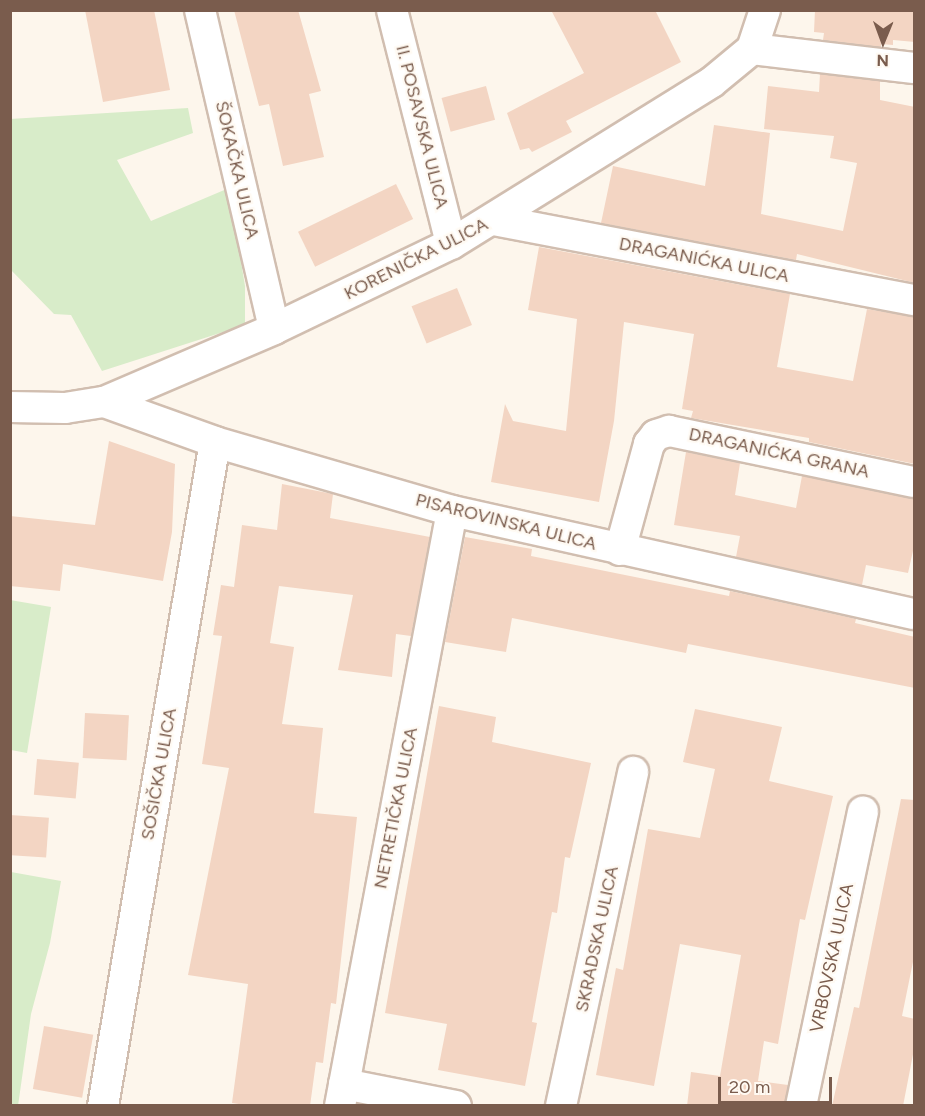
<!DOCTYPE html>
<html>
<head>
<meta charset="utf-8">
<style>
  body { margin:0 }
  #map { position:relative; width:925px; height:1116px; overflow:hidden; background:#fdf6ec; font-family:Figtree,sans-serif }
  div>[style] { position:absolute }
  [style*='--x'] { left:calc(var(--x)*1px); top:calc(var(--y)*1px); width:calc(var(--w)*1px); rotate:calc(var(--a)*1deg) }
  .green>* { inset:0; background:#d8ecc9 }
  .building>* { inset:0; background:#f3d5c3; transform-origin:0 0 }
  .roads { filter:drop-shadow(2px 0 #d1beb0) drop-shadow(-2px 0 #d1beb0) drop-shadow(0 2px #d1beb0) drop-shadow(0 -2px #d1beb0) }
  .street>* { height:30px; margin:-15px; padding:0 15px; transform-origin:15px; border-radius:15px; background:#fff }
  span { translate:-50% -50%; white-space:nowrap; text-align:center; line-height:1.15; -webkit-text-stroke:4.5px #fffaf3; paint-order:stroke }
  .street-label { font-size:18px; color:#7a5c4d }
  .frame { position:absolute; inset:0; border:12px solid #7a5c4d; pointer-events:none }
  .north { position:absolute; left:853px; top:12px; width:60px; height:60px; -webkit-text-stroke:4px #fffaf3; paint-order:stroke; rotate:181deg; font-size:16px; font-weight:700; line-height:24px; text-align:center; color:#7a5c4d }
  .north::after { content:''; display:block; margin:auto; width:21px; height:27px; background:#7a5c4d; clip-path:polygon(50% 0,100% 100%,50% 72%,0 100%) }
  .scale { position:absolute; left:718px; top:1077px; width:114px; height:27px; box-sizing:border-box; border:3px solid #7a5c4d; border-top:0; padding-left:8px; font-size:18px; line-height:21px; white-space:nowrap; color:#7a5c4d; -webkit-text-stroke:4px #fffaf3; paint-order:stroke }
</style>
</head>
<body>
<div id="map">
  <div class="green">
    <i style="clip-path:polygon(188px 108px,193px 133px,117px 160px,151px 221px,229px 188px,245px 286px,245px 325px,102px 371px,71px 315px,54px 314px,11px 270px,10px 119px)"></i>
    <i style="clip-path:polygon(10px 600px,51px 607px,27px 753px,11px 750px)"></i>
    <i style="clip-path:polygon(11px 872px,61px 881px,50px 943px,31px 1014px,18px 1106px,10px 1105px)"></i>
  </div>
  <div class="building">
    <i style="clip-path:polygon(85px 10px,154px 10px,170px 90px,103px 102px)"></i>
    <i style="clip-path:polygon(234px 10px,298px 10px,321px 91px,309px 94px,324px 157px,283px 166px,269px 104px,259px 106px)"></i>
    <i style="clip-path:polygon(551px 10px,655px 10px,681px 62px,566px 121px,572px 132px,532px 152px,529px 148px,520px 150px,507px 113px,584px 73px)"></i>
    <i style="clip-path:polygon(815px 10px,915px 10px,915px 42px,893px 40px,893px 45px,881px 44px,881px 47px,823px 40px,824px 33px,814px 32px)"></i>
    <i style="clip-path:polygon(820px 74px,880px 81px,880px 100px,915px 107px,915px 283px,797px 254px,796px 260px,601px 223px,613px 166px,705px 186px,714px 125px,770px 133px,761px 214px,843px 231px,857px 163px,830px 158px,834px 136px,764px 129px,768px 86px,819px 92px)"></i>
    <i style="left:486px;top:86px;width:35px;height:46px;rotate:75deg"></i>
    <i style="left:396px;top:184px;width:39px;height:109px;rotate:64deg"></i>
    <i style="clip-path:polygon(539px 247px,790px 294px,777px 367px,853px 381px,867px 309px,915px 317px,915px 464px,809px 442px,809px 438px,691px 418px,693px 411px,682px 409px,694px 334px,624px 322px,614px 421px,599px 502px,491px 482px,505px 404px,513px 421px,566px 431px,577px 319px,528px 310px)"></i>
    <i style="left:457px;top:288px;width:40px;height:49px;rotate:68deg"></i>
    <i style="clip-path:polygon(109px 441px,175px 464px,172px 532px,163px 581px,63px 564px,60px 591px,10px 586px,10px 516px,95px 525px)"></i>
    <i style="clip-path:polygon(686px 452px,740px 463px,735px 495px,796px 508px,802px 476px,915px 499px,915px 542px,908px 573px,866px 565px,862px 585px,736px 557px,740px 536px,674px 525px)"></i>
    <i style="clip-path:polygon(282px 484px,333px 494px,330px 518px,430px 537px,411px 636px,396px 634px,392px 677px,338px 670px,353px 595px,279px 586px,270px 643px,294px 647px,282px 724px,323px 728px,314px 813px,357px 817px,336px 1004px,331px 1003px,323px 1063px,316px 1062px,310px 1106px,252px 1106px,232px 1103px,248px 984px,188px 975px,229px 768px,202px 764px,222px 636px,213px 635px,221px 585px,234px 587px,242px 525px,277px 530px)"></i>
    <i style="clip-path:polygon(465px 537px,532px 549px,531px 556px,729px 596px,730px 591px,856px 619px,855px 623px,915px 637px,915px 688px,688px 644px,686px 653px,512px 618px,506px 652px,445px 642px)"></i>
    <i style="clip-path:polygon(439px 706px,496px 717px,492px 742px,591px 763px,570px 858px,565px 857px,557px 913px,552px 912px,532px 1022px,537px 1023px,525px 1086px,438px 1070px,447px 1024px,385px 1013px)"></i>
    <i style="clip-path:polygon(695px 709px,782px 727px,769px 781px,833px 796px,805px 920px,800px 919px,778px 1044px,764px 1041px,758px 1081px,788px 1085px,784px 1106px,687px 1106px,691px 1072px,720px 1076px,741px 955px,680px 944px,654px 1086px,596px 1075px,616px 968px,623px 970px,648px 829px,700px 838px,715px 769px,683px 762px)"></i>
    <i style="left:85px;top:713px;width:44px;height:45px;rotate:3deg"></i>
    <i style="left:37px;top:759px;width:42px;height:36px;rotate:5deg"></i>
    <i style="clip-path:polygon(901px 799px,915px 800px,915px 952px,902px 1016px,915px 1019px,915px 1044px,903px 1106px,832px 1106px,854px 1007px,859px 1008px)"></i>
    <i style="left:10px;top:815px;width:39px;height:40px;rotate:4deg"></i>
    <i style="left:44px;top:1026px;width:50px;height:64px;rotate:10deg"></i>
  </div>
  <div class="roads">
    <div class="street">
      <i style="--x:200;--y:10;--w:327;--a:76.9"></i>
      <i style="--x:392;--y:10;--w:241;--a:75.8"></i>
      <i style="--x:752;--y:49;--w:163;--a:6.7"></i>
      <i style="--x:494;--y:220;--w:428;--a:10.8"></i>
      <i style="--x:104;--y:402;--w:118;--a:19.8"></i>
      <i style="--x:215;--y:442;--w:247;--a:16.2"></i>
      <i style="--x:452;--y:511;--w:473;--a:12.6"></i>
      <i style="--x:10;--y:407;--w:55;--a:1"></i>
      <i style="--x:65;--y:408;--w:39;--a:-9"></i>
      <i style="--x:104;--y:402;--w:185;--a:-23.2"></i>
      <i style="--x:274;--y:329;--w:196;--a:-25.7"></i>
      <i style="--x:451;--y:244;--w:307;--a:-31.8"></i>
      <i style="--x:712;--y:82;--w:52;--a:-39.5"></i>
      <i style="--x:752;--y:49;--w:41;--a:-71.6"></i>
      <i style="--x:620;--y:550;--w:110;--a:-74.7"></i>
      <i style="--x:649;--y:444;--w:11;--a:-52"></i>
      <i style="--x:656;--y:435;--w:14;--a:-17"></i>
      <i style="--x:669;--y:431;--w:250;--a:11.8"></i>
      <i style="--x:344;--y:1084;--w:114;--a:11.1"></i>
      <i style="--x:103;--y:1106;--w:673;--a:-80.43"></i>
      <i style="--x:340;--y:1106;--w:605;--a:-79.34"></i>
      <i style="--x:561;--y:1106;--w:342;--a:-77.8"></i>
      <i style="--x:801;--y:1106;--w:301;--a:-78.1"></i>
    </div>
  </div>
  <div class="street-label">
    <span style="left:422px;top:127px;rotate:76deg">II. POSAVSKA ULICA</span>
    <span style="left:237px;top:170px;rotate:77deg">ŠOKAČKA ULICA</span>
    <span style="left:416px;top:259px;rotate:-27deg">KORENIČKA ULICA</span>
    <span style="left:704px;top:260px;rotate:11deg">DRAGANIĆKA ULICA</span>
    <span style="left:779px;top:453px;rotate:12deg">DRAGANIĆKA GRANA</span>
    <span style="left:506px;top:522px;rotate:14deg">PISAROVINSKA ULICA</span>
    <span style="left:159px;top:774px;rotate:-80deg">SOŠIČKA ULICA</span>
    <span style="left:396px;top:808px;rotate:-79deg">NETRETIČKA ULICA</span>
    <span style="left:597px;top:939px;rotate:-78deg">SKRADSKA ULICA</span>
    <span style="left:832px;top:958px;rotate:-78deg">VRBOVSKA ULICA</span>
  </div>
  <div class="frame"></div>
  <div class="north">N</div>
  <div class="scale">20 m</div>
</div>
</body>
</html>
